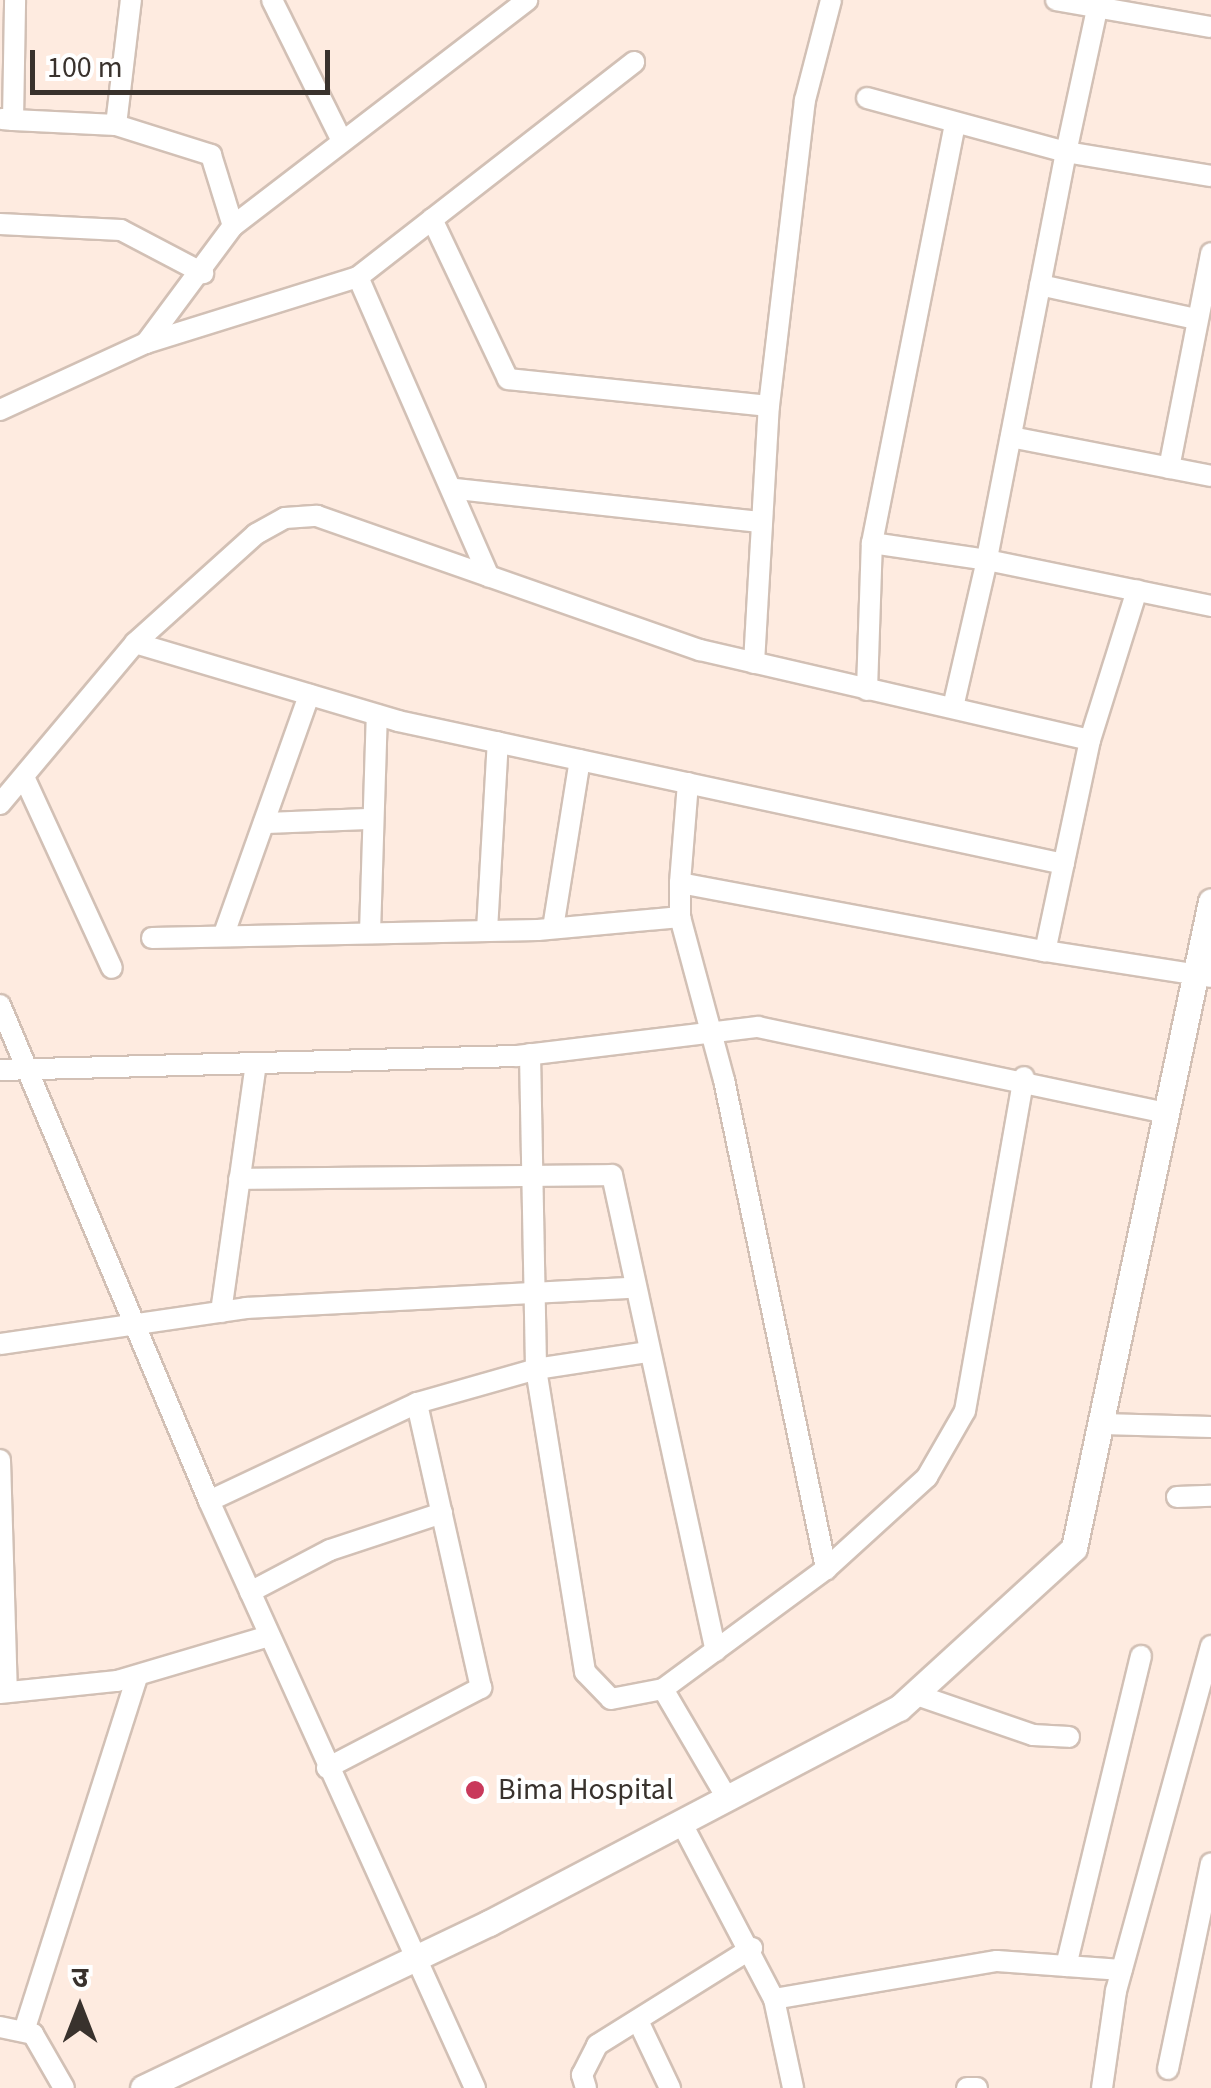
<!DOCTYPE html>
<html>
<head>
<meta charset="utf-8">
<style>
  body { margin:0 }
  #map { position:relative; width:1211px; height:2088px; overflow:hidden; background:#feebe0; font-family:"Source Sans 3","Noto Sans Devanagari",sans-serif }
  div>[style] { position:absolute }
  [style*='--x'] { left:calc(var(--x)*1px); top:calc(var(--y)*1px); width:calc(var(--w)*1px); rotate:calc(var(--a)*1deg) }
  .roads { filter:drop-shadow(2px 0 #d2c0b5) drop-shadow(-2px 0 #d2c0b5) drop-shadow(0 2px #d2c0b5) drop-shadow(0 -2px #d2c0b5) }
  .minor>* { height:20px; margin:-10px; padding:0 10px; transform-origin:10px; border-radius:10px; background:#fff }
  .tertiary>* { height:25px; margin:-12.5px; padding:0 12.5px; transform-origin:12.5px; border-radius:12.5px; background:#fff }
  .dots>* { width:28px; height:28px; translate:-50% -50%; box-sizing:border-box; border:5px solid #fff; border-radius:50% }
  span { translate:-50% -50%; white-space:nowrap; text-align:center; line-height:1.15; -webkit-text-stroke:8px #fff; paint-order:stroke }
  .poi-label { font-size:30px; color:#39322d }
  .left { translate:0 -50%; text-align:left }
  .north { position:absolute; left:30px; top:1958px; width:100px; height:100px; -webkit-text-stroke:8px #fff; paint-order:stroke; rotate:0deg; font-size:28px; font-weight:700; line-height:40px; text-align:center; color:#39322d }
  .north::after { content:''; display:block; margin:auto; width:35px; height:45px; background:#39322d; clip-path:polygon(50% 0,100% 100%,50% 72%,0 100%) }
  .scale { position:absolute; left:30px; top:50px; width:300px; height:45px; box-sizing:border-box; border:5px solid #39322d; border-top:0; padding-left:12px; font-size:30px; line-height:35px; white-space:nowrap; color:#39322d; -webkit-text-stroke:8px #fff; paint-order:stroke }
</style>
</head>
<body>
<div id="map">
  <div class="roads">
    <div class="minor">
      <i style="--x:272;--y:0;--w:157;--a:63.6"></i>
      <i style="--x:1056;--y:0;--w:157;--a:9.9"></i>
      <i style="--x:1099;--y:0;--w:156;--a:102.2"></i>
      <i style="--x:1066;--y:152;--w:147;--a:9.4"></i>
      <i style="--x:867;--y:98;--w:206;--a:15.2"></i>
      <i style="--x:1066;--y:152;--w:416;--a:101"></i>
      <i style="--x:987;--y:560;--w:229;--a:11.6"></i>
      <i style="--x:2;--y:119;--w:11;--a:5"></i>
      <i style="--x:13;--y:120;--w:120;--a:-89"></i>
      <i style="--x:13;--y:120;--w:103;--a:2.8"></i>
      <i style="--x:116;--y:125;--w:100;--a:17.5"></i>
      <i style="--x:211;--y:155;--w:74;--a:72.8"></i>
      <i style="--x:116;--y:125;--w:126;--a:-83.2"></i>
      <i style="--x:432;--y:219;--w:177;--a:64.6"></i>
      <i style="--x:508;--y:379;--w:262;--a:5.9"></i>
      <i style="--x:0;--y:224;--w:121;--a:2.8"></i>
      <i style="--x:121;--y:230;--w:93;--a:27.7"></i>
      <i style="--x:358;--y:277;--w:350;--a:-37.9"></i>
      <i style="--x:1040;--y:285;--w:160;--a:12.3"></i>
      <i style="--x:146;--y:343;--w:146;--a:-53.4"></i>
      <i style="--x:233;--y:226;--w:371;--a:-37.5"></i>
      <i style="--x:0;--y:410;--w:161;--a:-24.7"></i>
      <i style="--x:146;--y:343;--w:222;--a:-17.3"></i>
      <i style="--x:358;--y:277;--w:327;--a:66.4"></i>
      <i style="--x:1011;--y:437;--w:204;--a:11"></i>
      <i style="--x:1169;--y:468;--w:219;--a:-78.9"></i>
      <i style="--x:456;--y:489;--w:307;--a:6.2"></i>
      <i style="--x:872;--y:543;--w:116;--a:8.4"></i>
      <i style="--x:987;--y:560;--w:151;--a:103"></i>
      <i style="--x:135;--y:643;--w:274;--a:16.5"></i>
      <i style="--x:398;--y:721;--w:681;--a:12.12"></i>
      <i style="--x:754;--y:663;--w:257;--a:-86.7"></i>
      <i style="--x:769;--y:406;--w:308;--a:-83.3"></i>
      <i style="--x:805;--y:100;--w:103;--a:-75.4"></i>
      <i style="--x:867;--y:690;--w:147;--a:-88.1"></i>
      <i style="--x:872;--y:543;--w:428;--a:-78.8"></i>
      <i style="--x:1090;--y:740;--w:157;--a:-72.6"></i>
      <i style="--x:24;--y:777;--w:210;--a:65.3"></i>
      <i style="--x:688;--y:783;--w:100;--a:94.6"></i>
      <i style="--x:680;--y:883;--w:371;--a:10.6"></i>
      <i style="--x:0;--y:804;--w:210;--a:-50"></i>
      <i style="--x:135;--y:643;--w:163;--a:-42"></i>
      <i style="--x:256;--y:534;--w:33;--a:-29"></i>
      <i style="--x:285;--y:518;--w:32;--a:-4"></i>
      <i style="--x:317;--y:516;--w:406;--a:19.3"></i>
      <i style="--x:700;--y:650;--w:400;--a:13"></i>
      <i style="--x:1090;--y:740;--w:216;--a:102"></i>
      <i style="--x:1045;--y:951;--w:168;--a:8.9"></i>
      <i style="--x:264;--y:823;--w:106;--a:-2.2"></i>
      <i style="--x:680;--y:883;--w:34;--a:90"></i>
      <i style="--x:680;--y:917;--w:169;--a:74.9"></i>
      <i style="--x:724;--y:1080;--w:500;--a:78.2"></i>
      <i style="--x:553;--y:928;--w:170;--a:-80.9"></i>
      <i style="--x:487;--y:930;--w:188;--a:-86.7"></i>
      <i style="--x:370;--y:933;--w:218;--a:-88.2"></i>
      <i style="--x:224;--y:934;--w:254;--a:-70.4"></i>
      <i style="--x:152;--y:938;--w:386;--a:-1.2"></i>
      <i style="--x:538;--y:930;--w:143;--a:-5.2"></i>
      <i style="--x:0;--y:1005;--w:538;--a:67.15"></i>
      <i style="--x:209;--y:1501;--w:644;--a:65.62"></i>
      <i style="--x:530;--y:1054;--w:315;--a:88.9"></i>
      <i style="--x:536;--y:1369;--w:307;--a:80.8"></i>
      <i style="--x:585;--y:1672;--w:37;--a:46"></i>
      <i style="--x:611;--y:1699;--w:53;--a:-10.9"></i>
      <i style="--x:663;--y:1689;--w:202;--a:-36.4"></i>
      <i style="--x:826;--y:1569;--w:137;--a:-42.3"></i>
      <i style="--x:927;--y:1477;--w:76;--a:-60.1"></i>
      <i style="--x:965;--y:1411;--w:339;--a:-80"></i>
      <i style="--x:0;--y:1070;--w:517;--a:-1.55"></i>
      <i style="--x:517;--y:1056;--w:243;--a:-6.9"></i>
      <i style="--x:758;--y:1027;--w:418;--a:11.9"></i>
      <i style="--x:239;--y:1179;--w:373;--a:-0.6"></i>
      <i style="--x:612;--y:1175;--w:487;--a:77.7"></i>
      <i style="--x:221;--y:1312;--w:250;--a:-82"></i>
      <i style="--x:0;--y:1344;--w:249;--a:-8.3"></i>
      <i style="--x:246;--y:1308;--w:386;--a:-3"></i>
      <i style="--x:1102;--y:1424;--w:109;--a:1.6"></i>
      <i style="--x:0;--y:1460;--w:232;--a:88.3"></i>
      <i style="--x:1177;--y:1497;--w:34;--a:-2"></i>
      <i style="--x:209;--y:1501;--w:230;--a:-25.2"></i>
      <i style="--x:417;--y:1403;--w:124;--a:-15.9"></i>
      <i style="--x:536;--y:1369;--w:112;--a:-8.7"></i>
      <i style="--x:250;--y:1592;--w:90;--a:-27.7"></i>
      <i style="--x:330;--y:1550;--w:118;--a:-18.3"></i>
      <i style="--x:663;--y:1689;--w:126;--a:59.6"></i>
      <i style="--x:0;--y:1693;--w:118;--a:-5.9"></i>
      <i style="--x:117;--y:1681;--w:159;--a:-16.5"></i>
      <i style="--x:914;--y:1694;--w:126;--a:19"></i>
      <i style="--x:1033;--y:1735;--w:36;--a:3"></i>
      <i style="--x:327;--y:1768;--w:174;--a:-27.5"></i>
      <i style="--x:481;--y:1688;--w:292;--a:-102.7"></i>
      <i style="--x:681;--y:1822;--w:200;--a:62.3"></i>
      <i style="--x:774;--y:1999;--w:91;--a:77.9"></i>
      <i style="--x:1066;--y:1966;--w:319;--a:-76.4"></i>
      <i style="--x:774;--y:1999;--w:226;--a:-9.7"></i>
      <i style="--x:997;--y:1961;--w:125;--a:4.1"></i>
      <i style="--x:640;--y:2025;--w:70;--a:64.5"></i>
      <i style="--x:0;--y:2027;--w:34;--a:12"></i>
      <i style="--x:33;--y:2034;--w:62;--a:60.1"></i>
      <i style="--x:25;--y:2028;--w:368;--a:-72.3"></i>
      <i style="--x:1168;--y:2069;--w:210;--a:-78.2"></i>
      <i style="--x:586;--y:2088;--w:14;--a:-107"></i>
      <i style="--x:582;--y:2075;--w:34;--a:-63"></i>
      <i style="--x:597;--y:2045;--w:183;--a:-32"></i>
      <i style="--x:967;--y:2088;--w:10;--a:0"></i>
      <i style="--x:1102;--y:2088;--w:98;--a:-81.8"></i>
      <i style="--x:1116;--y:1991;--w:358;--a:-74.6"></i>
    </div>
    <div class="tertiary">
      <i style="--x:143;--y:2088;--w:383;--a:-25.5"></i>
      <i style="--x:489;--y:1923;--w:463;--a:-27.7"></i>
      <i style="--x:899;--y:1708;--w:237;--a:-42.4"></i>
      <i style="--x:1074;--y:1548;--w:661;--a:-78.04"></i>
    </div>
  </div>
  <div class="dots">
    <i style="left:475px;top:1790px;background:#c9395b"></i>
  </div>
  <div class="poi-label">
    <span class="left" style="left:498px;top:1790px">Bima Hospital</span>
  </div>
  <div class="north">उ</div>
  <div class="scale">100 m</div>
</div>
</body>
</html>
